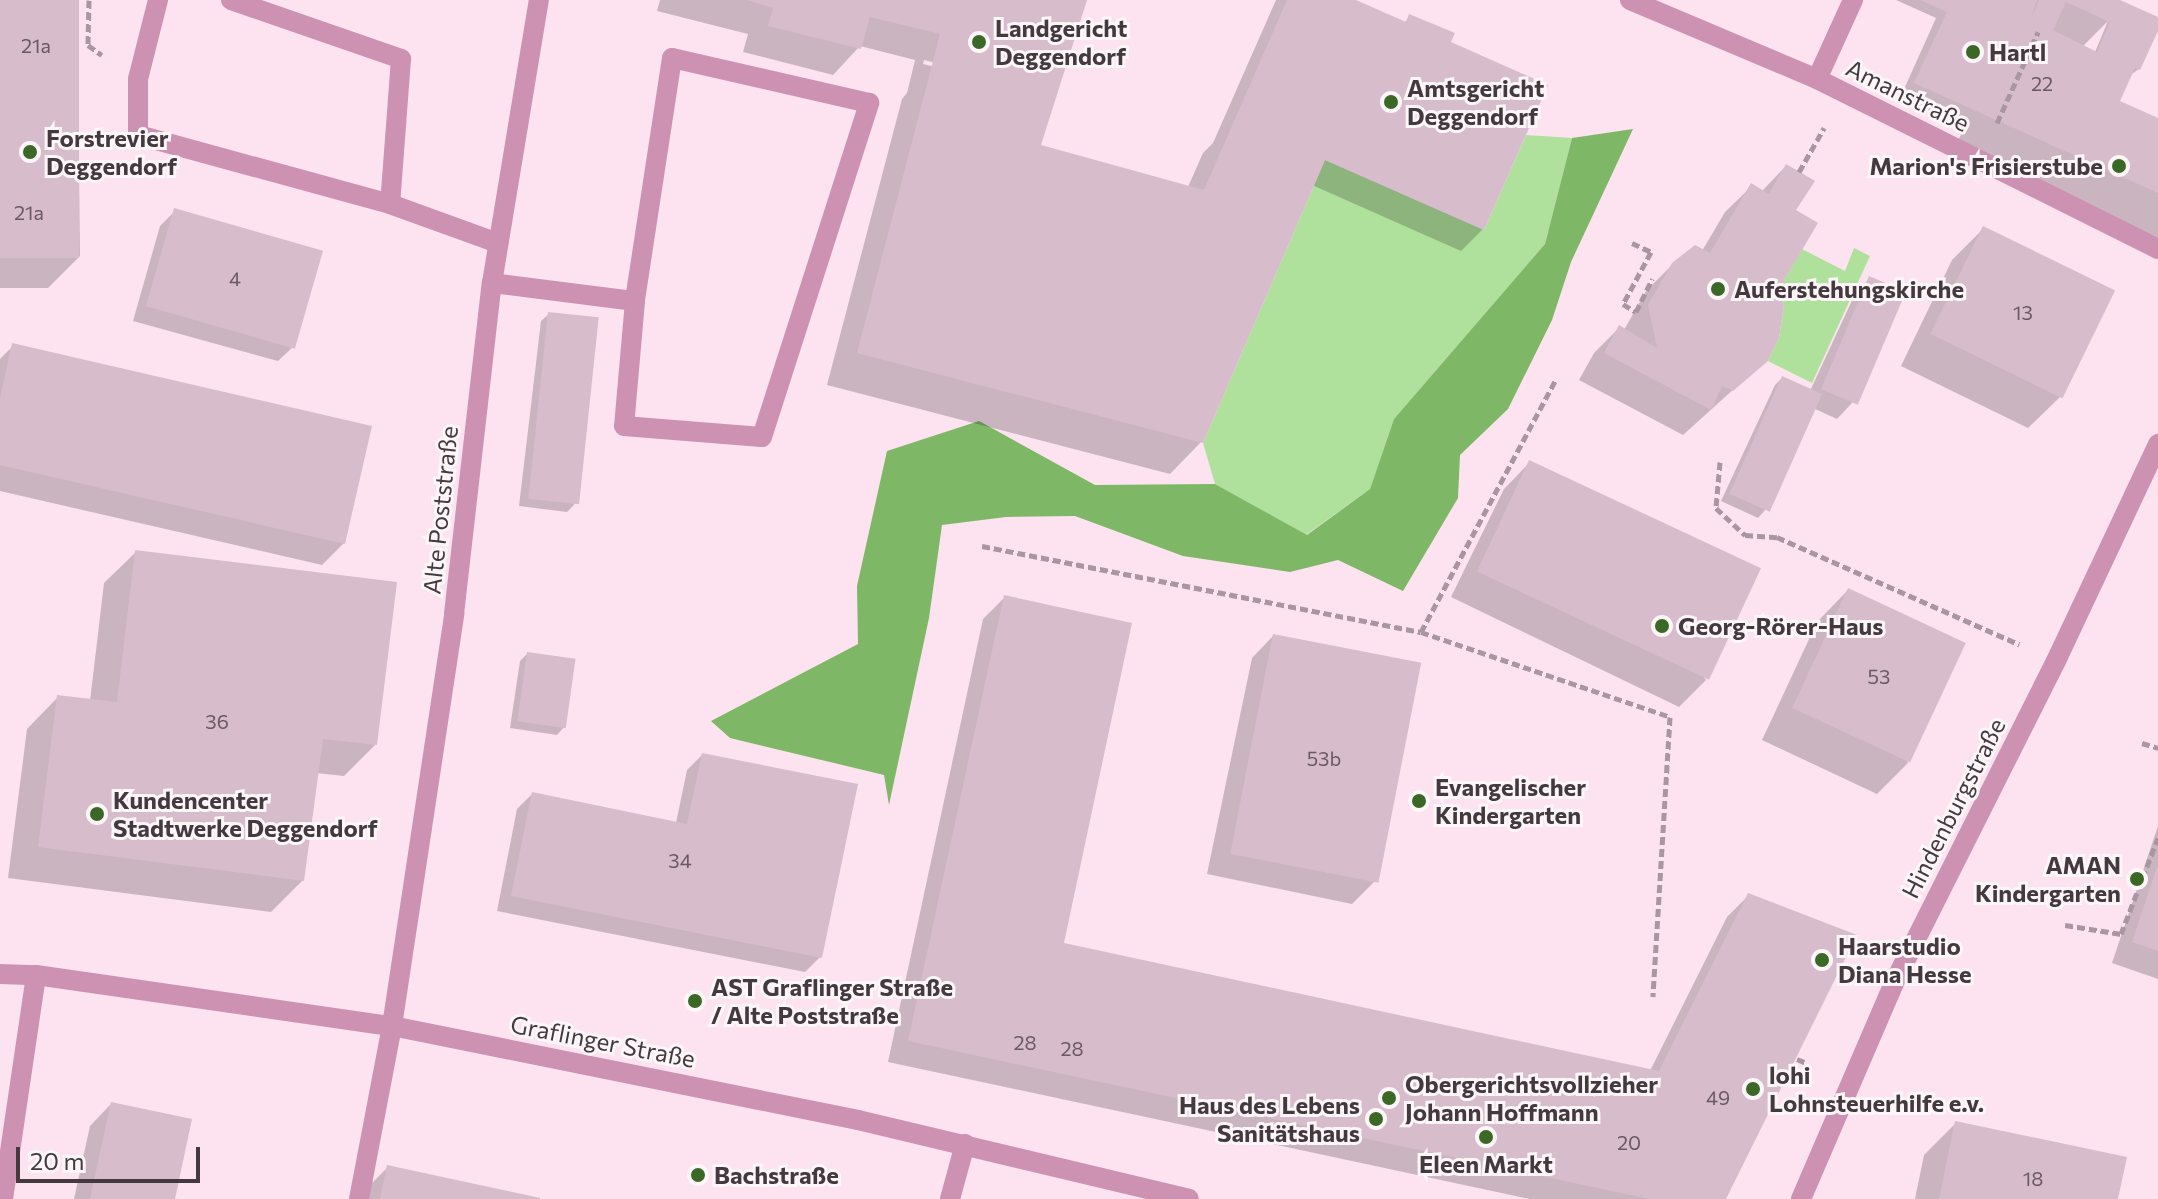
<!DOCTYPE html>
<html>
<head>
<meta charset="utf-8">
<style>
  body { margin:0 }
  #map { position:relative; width:2158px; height:1199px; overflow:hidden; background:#fde2f0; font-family:Commissioner,sans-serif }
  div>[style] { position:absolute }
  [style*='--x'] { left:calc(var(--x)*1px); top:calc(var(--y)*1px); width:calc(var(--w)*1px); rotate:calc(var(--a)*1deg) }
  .green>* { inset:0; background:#b0e19c }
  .forest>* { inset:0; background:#7eb765 }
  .shadow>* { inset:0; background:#0003 }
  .building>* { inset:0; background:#d7bdcb; transform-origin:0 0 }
  .path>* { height:5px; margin-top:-2.5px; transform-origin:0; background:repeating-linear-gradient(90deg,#aa96a0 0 8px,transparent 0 12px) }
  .service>* { height:20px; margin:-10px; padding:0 10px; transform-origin:10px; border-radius:10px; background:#cd91b2 }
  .minor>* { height:20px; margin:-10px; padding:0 10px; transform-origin:10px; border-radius:10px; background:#cd91b2 }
  .tertiary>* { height:20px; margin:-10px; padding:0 10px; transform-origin:10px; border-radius:10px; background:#cd91b2 }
  .dots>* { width:22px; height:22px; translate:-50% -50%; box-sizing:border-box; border:4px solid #fcf6f9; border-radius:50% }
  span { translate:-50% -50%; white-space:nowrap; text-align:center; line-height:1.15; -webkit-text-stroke:6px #fcf6f9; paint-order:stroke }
  .number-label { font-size:20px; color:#695a61 }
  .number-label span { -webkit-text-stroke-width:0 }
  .poi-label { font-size:24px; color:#44393e; font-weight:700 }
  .left { translate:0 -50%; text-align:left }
  .right { translate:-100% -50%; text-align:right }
  .street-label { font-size:24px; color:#44393e }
  .scale { position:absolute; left:16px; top:1147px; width:184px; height:36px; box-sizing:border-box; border:4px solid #44393e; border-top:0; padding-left:10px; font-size:24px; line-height:28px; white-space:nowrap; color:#44393e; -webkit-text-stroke:6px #fcf6f9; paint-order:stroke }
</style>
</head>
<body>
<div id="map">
  <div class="green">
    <i style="clip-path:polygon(1526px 135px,1572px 138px,1545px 244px,1394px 419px,1370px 489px,1306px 535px,1215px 484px,1203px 443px,1325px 160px,1484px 230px)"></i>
    <i style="clip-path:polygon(1854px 248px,1870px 256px,1812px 383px,1768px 361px,1779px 338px,1784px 305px,1777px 292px,1802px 249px,1845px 271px)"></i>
  </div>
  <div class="forest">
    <i style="clip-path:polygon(1633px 129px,1571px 262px,1552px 320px,1508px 409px,1460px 455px,1458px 498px,1403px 591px,1338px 560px,1290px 572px,1183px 556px,1075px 516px,1006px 517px,942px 525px,929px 618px,889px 805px,884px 775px,730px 738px,711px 721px,858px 644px,857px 586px,887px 451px,979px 421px,1095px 485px,1215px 484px,1307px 535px,1370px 489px,1394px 419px,1545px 244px,1572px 138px)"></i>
  </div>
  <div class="shadow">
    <i style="clip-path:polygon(0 0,77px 0,80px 256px,48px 288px,0 288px)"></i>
    <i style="clip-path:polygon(evenodd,660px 0,1085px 0,1038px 146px,1188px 187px,1203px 153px,1213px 143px,1276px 0,1351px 0,1404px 23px,1410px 17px,1448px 43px,1483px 229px,1461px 251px,1312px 185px,1201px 442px,1170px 474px,827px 385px,902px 99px,907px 93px,915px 60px,860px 46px,833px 75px,743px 52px,748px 34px,657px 11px,660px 0,924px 60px,988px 76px,988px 80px,923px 64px,924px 60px)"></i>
    <i style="clip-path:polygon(evenodd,1896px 0,2118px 0,2158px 19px,2139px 69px,2129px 76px,2117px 102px,2158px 120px,2158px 238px,1956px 145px,1965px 126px,1900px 98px,1936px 18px,1896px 0,2108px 21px,2095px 52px,2083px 46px,2108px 21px)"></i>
    <i style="clip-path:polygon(1786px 166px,1794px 211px,1775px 292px,1766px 360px,1683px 435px,1579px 380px,1594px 353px,1620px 327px,1624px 330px,1646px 291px,1673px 264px,1702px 251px,1725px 212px,1752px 186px,1761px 192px)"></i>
    <i style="clip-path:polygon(175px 211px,294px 346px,278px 361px,133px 321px,160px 226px)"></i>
    <i style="clip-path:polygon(1984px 228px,2060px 397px,2028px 428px,1901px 366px,1952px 260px)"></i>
    <i style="clip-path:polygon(1870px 278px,1852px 403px,1837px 419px,1813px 408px,1765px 510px,1758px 518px,1721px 501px,1775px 385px,1782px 378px,1810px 391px,1855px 294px)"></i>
    <i style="clip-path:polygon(549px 314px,574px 505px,567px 512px,519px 506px,541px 321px)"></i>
    <i style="clip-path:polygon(13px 346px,344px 543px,322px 565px,0 491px,0 359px)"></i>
    <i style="clip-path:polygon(1530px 462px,1706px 680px,1679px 707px,1451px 597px,1504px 489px)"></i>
    <i style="clip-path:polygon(136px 552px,375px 745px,344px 776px,316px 773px,303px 880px,271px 912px,8px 878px,27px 729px,58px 697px,90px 701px,104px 583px)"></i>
    <i style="clip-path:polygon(1848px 590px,1908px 763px,1877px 794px,1762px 740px,1817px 622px)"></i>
    <i style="clip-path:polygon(1005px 597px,1061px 945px,1650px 1071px,1727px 917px,1749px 895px,1724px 1199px,1530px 1199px,888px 1062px,983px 619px)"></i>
    <i style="clip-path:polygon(1273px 636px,1374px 882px,1352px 904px,1207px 874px,1252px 658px)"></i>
    <i style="clip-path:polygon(527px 654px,564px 727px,557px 735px,510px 728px,520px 661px)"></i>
    <i style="clip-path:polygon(702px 755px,820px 957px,805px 972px,497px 911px,517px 809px,532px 794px,676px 823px,687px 770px)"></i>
    <i style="clip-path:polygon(2158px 826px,2158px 979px,2112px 963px)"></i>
    <i style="clip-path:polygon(111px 1104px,173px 1199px,74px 1199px,90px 1126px)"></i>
    <i style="clip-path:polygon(1956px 1123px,2116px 1199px,1915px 1199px,1924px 1155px)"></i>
    <i style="clip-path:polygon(388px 1167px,534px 1199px,364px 1199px,366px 1189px)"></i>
  </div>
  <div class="building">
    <i style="left:0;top:0;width:79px;height:258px"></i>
    <i style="clip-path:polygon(747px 0,1087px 0,1041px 145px,1204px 190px,1287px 0,1356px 0,1406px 22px,1409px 14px,1455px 33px,1451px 42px,1548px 85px,1484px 230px,1325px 160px,1203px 443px,857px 353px,940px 34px,870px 17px,861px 49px,768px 26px,773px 8px)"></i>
    <i style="clip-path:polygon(evenodd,1920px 0,2037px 0,2031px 18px,2039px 0,2120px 0,2158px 17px,2158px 31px,2140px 70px,2135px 68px,2120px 101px,2158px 118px,2158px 193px,1914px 83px,1947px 12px,1920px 0,2066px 2px,2110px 22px,2097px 52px,2053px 30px,2066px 2px)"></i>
    <i style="clip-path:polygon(1786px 164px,1815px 181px,1796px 210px,1818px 223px,1777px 292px,1784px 305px,1779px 338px,1768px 361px,1733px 391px,1722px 386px,1711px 410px,1604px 353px,1619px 325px,1657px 348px,1648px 305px,1672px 263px,1695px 245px,1710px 253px,1751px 183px,1769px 194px)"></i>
    <i style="left:174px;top:208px;width:155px;height:102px;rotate:16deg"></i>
    <i style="left:1983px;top:226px;width:147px;height:120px;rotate:26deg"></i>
    <i style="left:1869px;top:276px;width:40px;height:123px;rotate:23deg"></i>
    <i style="left:548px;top:312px;width:51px;height:188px;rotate:6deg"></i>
    <i style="clip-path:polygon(12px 343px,372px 426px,345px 544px,0 465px,0 398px)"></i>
    <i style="left:1782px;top:376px;width:44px;height:129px;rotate:24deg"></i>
    <i style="left:1529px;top:460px;width:256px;height:123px;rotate:25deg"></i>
    <i style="clip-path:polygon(135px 550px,397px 582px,377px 745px,323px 739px,304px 881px,38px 847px,57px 695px,117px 702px)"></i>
    <i style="left:1848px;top:588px;width:130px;height:132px;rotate:25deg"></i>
    <i style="clip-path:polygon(1004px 595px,1132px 623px,1064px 943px,1659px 1071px,1748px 893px,1857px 935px,1726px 1199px,1649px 1199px,908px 1041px)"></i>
    <i style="left:1273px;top:634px;width:151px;height:224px;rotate:11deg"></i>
    <i style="left:527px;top:652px;width:49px;height:70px;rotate:8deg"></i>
    <i style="clip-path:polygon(702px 753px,858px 784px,822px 958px,511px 896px,532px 792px,687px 824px)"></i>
    <i style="clip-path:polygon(2157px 867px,2158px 867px,2158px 951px,2132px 942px)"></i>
    <i style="clip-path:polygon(111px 1102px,192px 1119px,175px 1199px,90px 1199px)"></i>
    <i style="clip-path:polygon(1955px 1121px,2127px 1157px,2118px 1199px,1939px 1199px)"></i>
    <i style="clip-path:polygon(387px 1165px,540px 1198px,540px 1199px,380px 1199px)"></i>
  </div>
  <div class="path">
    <i style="--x:89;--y:0;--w:45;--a:91.3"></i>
    <i style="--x:88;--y:45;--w:17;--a:36"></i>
    <i style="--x:1997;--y:123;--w:100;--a:-65.7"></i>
    <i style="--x:1799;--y:172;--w:51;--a:-60.4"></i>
    <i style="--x:1632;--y:243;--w:21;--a:25"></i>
    <i style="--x:1651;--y:252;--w:59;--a:118.3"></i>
    <i style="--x:1623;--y:304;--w:15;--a:32"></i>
    <i style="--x:1636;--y:312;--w:37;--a:-64"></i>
    <i style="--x:1720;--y:462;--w:46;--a:95"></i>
    <i style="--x:1716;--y:508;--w:40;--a:43"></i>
    <i style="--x:1745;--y:535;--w:32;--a:4"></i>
    <i style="--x:1777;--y:537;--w:265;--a:23.9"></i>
    <i style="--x:982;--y:546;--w:447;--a:11.1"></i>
    <i style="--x:1421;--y:632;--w:263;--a:18.8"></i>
    <i style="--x:1670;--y:717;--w:280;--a:93.5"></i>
    <i style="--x:1421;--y:632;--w:285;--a:-61.9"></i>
    <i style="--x:2142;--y:743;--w:17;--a:17"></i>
    <i style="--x:2065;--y:925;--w:57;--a:9.1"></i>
    <i style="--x:2121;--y:934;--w:103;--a:-68.9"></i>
    <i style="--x:1797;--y:1059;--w:8;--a:23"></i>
  </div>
  <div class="service">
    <i style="--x:158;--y:0;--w:81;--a:104.2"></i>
    <i style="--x:138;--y:79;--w:56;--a:90"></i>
    <i style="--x:138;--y:135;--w:261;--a:15.3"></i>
    <i style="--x:390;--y:204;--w:115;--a:19.9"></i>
    <i style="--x:231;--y:0;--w:180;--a:19.1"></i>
    <i style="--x:401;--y:59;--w:145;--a:94.3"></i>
    <i style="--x:1817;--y:79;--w:87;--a:-65.5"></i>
    <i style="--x:492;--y:283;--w:144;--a:7.2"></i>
    <i style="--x:635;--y:301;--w:125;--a:95"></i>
    <i style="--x:624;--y:426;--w:138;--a:4.6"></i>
    <i style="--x:762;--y:437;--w:351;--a:-72.2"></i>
    <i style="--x:869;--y:103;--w:202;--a:-167.1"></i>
    <i style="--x:672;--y:58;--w:246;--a:98.7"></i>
    <i style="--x:359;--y:1199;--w:176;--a:-79.2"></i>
  </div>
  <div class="minor">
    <i style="--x:1630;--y:0;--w:203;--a:22.9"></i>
    <i style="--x:1817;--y:79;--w:381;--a:26.5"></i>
    <i style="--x:392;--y:1026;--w:417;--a:-81.4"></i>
    <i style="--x:454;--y:614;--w:333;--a:-83.5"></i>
    <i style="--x:492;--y:283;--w:287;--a:-80.6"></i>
    <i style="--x:3;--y:1199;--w:226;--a:-81.6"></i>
    <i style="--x:950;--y:1199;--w:57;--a:-74.7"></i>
    <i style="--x:1801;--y:1199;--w:233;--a:-66.7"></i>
    <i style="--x:1893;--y:985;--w:363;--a:-63.3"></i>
    <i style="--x:2056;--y:661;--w:240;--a:-64.8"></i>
  </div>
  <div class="tertiary">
    <i style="--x:0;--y:974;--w:36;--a:2"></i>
    <i style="--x:36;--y:975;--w:360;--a:8.2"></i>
    <i style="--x:392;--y:1026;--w:475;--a:11.4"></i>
    <i style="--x:858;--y:1120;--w:340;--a:13.4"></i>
  </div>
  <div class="dots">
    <i style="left:979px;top:42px;background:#3b6826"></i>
    <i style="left:1973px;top:52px;background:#3b6826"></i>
    <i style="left:1391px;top:102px;background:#3b6826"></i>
    <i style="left:30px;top:152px;background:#3b6826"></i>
    <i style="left:2119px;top:166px;background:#3b6826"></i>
    <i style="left:1718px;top:289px;background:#3b6826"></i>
    <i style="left:1662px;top:626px;background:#3b6826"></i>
    <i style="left:1419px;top:801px;background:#3b6826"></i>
    <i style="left:97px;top:814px;background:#3b6826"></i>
    <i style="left:2137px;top:879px;background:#3b6826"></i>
    <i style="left:1822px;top:960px;background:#3b6826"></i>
    <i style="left:695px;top:1001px;background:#3b6826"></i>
    <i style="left:1753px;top:1089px;background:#3b6826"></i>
    <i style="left:1389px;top:1098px;background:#3b6826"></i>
    <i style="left:1376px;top:1119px;background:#3b6826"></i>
    <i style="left:1486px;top:1137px;background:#3b6826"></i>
    <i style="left:698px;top:1175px;background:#3b6826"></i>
  </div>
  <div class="number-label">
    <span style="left:36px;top:45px">21a</span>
    <span style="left:2042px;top:83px">22</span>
    <span style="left:29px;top:212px">21a</span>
    <span style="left:235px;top:278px">4</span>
    <span style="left:2023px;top:312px">13</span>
    <span style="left:1879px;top:676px">53</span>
    <span style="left:217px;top:721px">36</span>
    <span style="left:1324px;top:758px">53b</span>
    <span style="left:680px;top:860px">34</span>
    <span style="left:1025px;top:1042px">28</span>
    <span style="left:1072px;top:1048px">28</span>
    <span style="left:1718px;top:1097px">49</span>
    <span style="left:1629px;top:1142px">20</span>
    <span style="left:2033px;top:1178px">18</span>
  </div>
  <div class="poi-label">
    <span class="left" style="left:995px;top:42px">Landgericht<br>Deggendorf</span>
    <span class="left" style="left:1989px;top:52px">Hartl</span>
    <span class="left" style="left:1407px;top:102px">Amtsgericht<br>Deggendorf</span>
    <span class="left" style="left:46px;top:152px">Forstrevier<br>Deggendorf</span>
    <span class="right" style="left:2103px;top:166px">Marion's Frisierstube</span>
    <span class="left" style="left:1734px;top:289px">Auferstehungskirche</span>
    <span class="left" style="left:1678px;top:626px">Georg-Rörer-Haus</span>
    <span class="left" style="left:1435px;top:801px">Evangelischer<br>Kindergarten</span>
    <span class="left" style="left:113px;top:814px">Kundencenter<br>Stadtwerke Deggendorf</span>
    <span class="right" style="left:2121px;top:879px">AMAN<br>Kindergarten</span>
    <span class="left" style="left:1838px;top:960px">Haarstudio<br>Diana Hesse</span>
    <span class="left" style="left:711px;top:1001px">AST Graflinger Straße<br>/ Alte Poststraße</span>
    <span class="left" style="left:1769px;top:1089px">lohi<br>Lohnsteuerhilfe e.v.</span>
    <span class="left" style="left:1405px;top:1098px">Obergerichtsvollzieher<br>Johann Hoffmann</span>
    <span class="right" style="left:1360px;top:1119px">Haus des Lebens<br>Sanitätshaus</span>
    <span style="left:1486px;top:1164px">Eleen Markt</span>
    <span class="left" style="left:714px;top:1175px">Bachstraße</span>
  </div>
  <div class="street-label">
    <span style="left:1908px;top:95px;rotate:26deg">Amanstraße</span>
    <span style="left:440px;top:510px;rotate:-84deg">Alte Poststraße</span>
    <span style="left:1953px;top:808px;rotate:-63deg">Hindenburgstraße</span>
    <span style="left:603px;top:1041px;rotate:11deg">Graflinger Straße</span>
  </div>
  <div class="scale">20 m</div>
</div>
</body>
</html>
